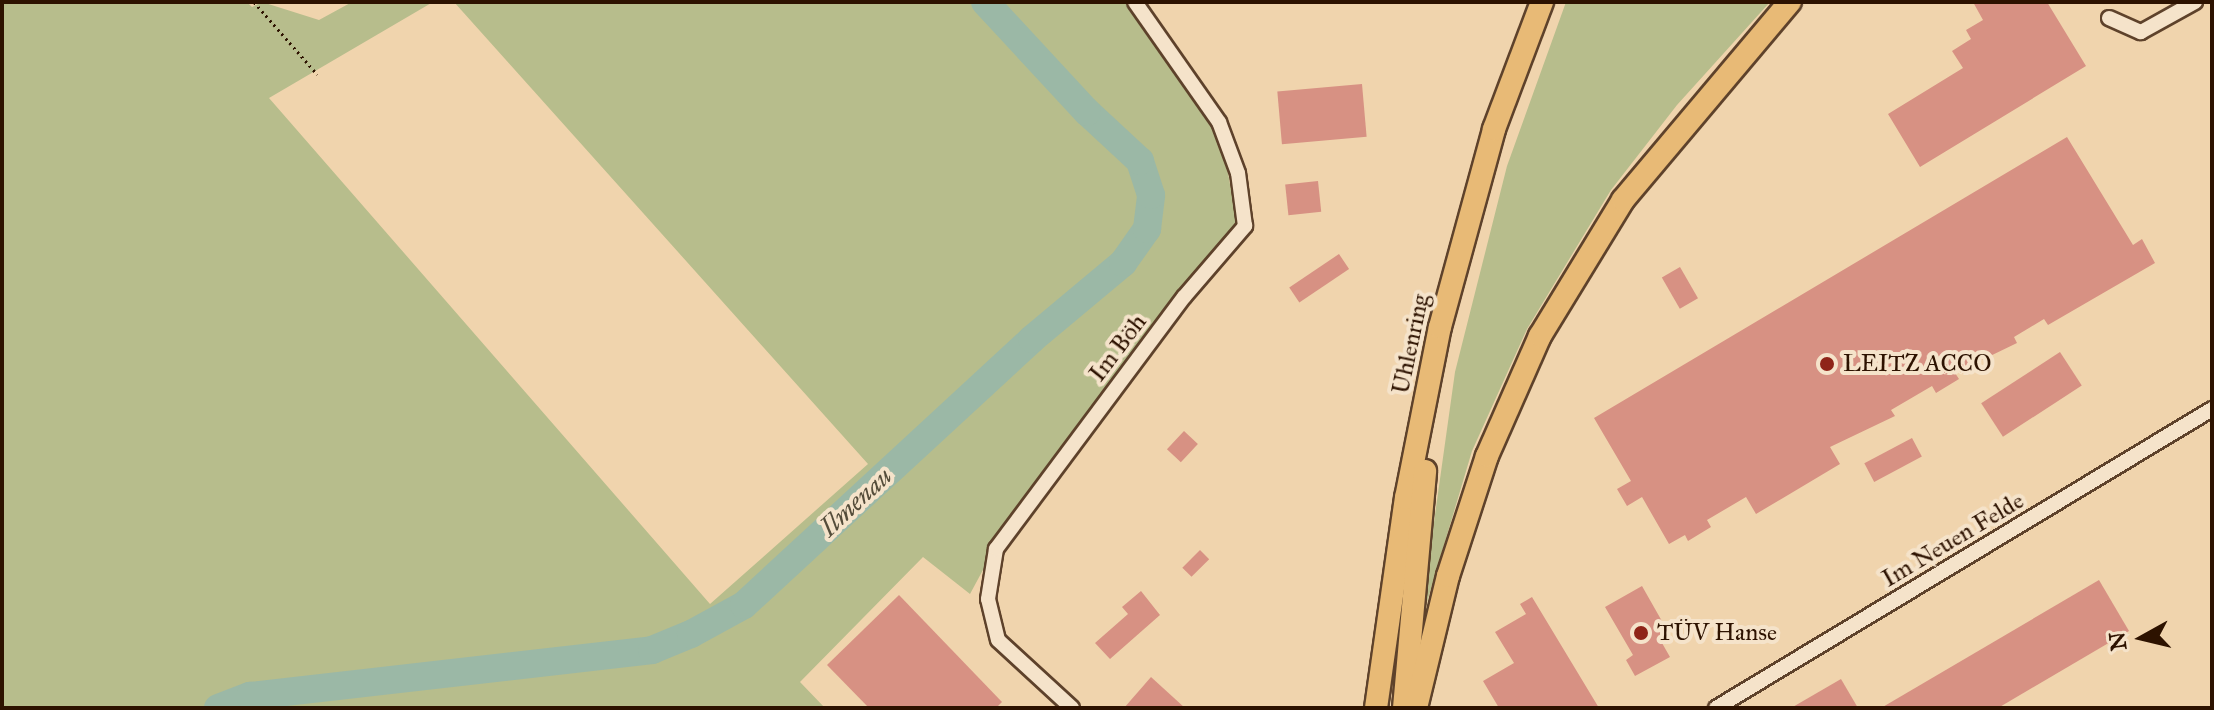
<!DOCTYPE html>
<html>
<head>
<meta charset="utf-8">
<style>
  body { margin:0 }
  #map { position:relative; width:2214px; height:710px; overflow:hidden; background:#f0d4ad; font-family:"IM FELL Great Primer",serif }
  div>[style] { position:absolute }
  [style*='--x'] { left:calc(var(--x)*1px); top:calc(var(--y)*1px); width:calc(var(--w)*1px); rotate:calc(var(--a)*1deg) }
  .green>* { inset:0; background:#b7bd8c }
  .river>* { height:28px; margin:-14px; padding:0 14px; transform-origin:14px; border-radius:14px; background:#9bb8a6 }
  .building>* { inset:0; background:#d79183; transform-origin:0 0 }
  .path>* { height:3px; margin-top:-1.5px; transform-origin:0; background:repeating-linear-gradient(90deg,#2d1200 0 2px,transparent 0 6px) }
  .roads { filter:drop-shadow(2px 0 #5e422b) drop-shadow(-2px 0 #5e422b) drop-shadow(0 2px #5e422b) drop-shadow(0 -2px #5e422b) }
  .minor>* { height:14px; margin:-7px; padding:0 7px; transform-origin:7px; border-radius:7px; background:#f5e3ca }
  .trunk>* { height:22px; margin:-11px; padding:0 11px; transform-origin:11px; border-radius:11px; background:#e8ba76 }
  .dots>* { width:22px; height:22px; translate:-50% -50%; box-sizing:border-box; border:4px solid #f5e3ca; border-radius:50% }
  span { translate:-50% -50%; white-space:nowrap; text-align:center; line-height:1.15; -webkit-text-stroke:8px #f5e3ca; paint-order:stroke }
  .street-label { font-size:24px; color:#2d1200 }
  .poi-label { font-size:24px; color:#2d1200 }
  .left { translate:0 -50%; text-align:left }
  .water-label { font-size:26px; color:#544c3a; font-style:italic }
  .frame { position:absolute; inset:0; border:4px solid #2d1200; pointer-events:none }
  .north { position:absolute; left:2102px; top:598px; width:80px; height:80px; -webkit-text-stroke:6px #f5e3ca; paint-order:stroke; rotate:262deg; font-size:22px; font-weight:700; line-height:32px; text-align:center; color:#2d1200 }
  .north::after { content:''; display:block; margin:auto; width:28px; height:36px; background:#2d1200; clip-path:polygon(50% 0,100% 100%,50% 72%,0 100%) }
</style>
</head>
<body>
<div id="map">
  <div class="green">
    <i style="clip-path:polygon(2px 2px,247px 2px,252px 7px,262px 2px,319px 20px,352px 2px,433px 2px,269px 98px,710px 604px,868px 464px,454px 2px,1129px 2px,1211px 123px,1228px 173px,1237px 223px,1004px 531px,970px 594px,923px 557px,800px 682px,825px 708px,2px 708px)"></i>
    <i style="clip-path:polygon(1566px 2px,1770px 2px,1677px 105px,1611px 190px,1527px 329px,1472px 451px,1419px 629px,1455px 372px,1507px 166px)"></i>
  </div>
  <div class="river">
    <i style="--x:218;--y:708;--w:34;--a:-21"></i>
    <i style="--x:250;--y:696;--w:405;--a:-6.5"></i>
    <i style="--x:652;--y:650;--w:42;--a:-22.3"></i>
    <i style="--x:691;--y:634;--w:60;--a:-28.7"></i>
    <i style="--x:744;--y:605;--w:392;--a:-42.7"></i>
    <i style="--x:1032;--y:339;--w:119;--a:-39.9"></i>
    <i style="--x:1123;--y:263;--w:42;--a:-54.8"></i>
    <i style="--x:1147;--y:229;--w:34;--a:-83"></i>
    <i style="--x:1151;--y:195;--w:36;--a:-108"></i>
    <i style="--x:1140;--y:161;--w:72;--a:-137.2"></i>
    <i style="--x:1087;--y:112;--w:150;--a:-132.8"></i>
  </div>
  <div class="building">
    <i style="clip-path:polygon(1973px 2px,2047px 2px,2086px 66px,1920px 167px,1888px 114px,1963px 68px,1952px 51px,1971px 39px,1966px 30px,1983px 20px)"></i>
    <i style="left:1362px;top:84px;width:53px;height:85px;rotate:85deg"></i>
    <i style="clip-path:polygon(2067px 137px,2133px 245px,2142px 239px,2155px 263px,2048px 325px,2044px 319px,2014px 337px,2017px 343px,1955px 373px,1959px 379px,1936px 393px,1932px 386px,1891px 410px,1895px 416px,1830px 447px,1840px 464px,1756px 514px,1746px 497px,1707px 520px,1711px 527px,1688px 541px,1685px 535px,1669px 544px,1642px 497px,1627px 506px,1617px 489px,1631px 481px,1594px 418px)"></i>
    <i style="left:1318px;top:181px;width:31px;height:33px;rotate:84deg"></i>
    <i style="left:1339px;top:254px;width:18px;height:60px;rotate:56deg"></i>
    <i style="left:1680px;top:267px;width:36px;height:21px;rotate:60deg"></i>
    <i style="left:2060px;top:352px;width:40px;height:94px;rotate:57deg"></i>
    <i style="left:1184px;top:431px;width:19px;height:25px;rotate:43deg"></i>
    <i style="left:1912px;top:438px;width:21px;height:54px;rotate:62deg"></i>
    <i style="left:1200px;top:550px;width:13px;height:25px;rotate:45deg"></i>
    <i style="clip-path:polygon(2099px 580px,2129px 631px,1998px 708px,1881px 708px)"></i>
    <i style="clip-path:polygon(1642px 586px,1667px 630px,1658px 636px,1670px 657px,1635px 676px,1626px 660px,1633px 655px,1605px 607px)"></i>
    <i style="clip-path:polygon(1141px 591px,1160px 615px,1110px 659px,1095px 643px,1128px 614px,1122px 607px)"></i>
    <i style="clip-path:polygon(899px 595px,1002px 702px,996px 708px,869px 708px,827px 665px)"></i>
    <i style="clip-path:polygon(1532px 597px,1599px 708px,1499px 708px,1483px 681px,1514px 663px,1495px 632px,1526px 614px,1520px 604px)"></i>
    <i style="clip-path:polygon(1151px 677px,1185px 708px,1124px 708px)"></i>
    <i style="clip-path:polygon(1841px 679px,1858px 708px,1791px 708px)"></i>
  </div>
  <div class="path">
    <i style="--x:254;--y:2;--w:96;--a:48.8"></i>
  </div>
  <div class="roads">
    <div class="minor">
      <i style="--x:2109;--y:18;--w:35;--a:24"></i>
      <i style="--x:2141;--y:32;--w:62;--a:-29.1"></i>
      <i style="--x:1072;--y:708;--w:100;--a:-137.4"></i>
      <i style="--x:998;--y:640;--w:42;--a:-103.7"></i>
      <i style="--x:988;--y:599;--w:51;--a:-80.9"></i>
      <i style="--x:996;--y:549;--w:314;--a:-53.3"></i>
      <i style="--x:1184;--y:297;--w:94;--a:-49.3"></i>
      <i style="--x:1245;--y:226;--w:53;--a:-97.5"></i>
      <i style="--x:1238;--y:173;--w:54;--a:-110.4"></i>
      <i style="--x:1219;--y:122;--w:146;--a:-125"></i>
      <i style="--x:1716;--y:708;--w:579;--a:-31.08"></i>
    </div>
    <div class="trunk">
      <i style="--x:1376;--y:708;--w:212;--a:-81.9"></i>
      <i style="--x:1406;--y:498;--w:174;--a:-78.8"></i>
      <i style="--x:1440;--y:327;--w:205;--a:-74.7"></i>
      <i style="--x:1494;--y:129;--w:136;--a:-69.3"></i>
      <i style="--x:1404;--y:708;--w:238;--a:-84.9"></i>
      <i style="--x:1416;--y:708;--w:136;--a:-76.4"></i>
      <i style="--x:1448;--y:576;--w:126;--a:-72"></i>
      <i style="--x:1487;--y:456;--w:131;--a:-66.2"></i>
      <i style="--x:1540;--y:336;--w:159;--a:-58.6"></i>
      <i style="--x:1623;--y:200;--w:259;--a:-49.9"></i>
    </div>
  </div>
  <div class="dots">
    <i style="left:1827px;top:364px;background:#8f2418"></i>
    <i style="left:1641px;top:633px;background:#8f2418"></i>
  </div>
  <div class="street-label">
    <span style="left:1411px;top:344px;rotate:-78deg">Uhlenring</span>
    <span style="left:1118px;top:348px;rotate:-53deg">Im Böh</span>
    <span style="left:1953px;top:540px;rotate:-31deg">Im Neuen Felde</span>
  </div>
  <div class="poi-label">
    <span class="left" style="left:1843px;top:364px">LEITZ ACCO</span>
    <span class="left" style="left:1657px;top:633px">TÜV Hanse</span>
  </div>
  <div class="water-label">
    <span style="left:856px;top:502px;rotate:-43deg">Ilmenau</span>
  </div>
  <div class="frame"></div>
  <div class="north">N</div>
</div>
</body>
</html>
